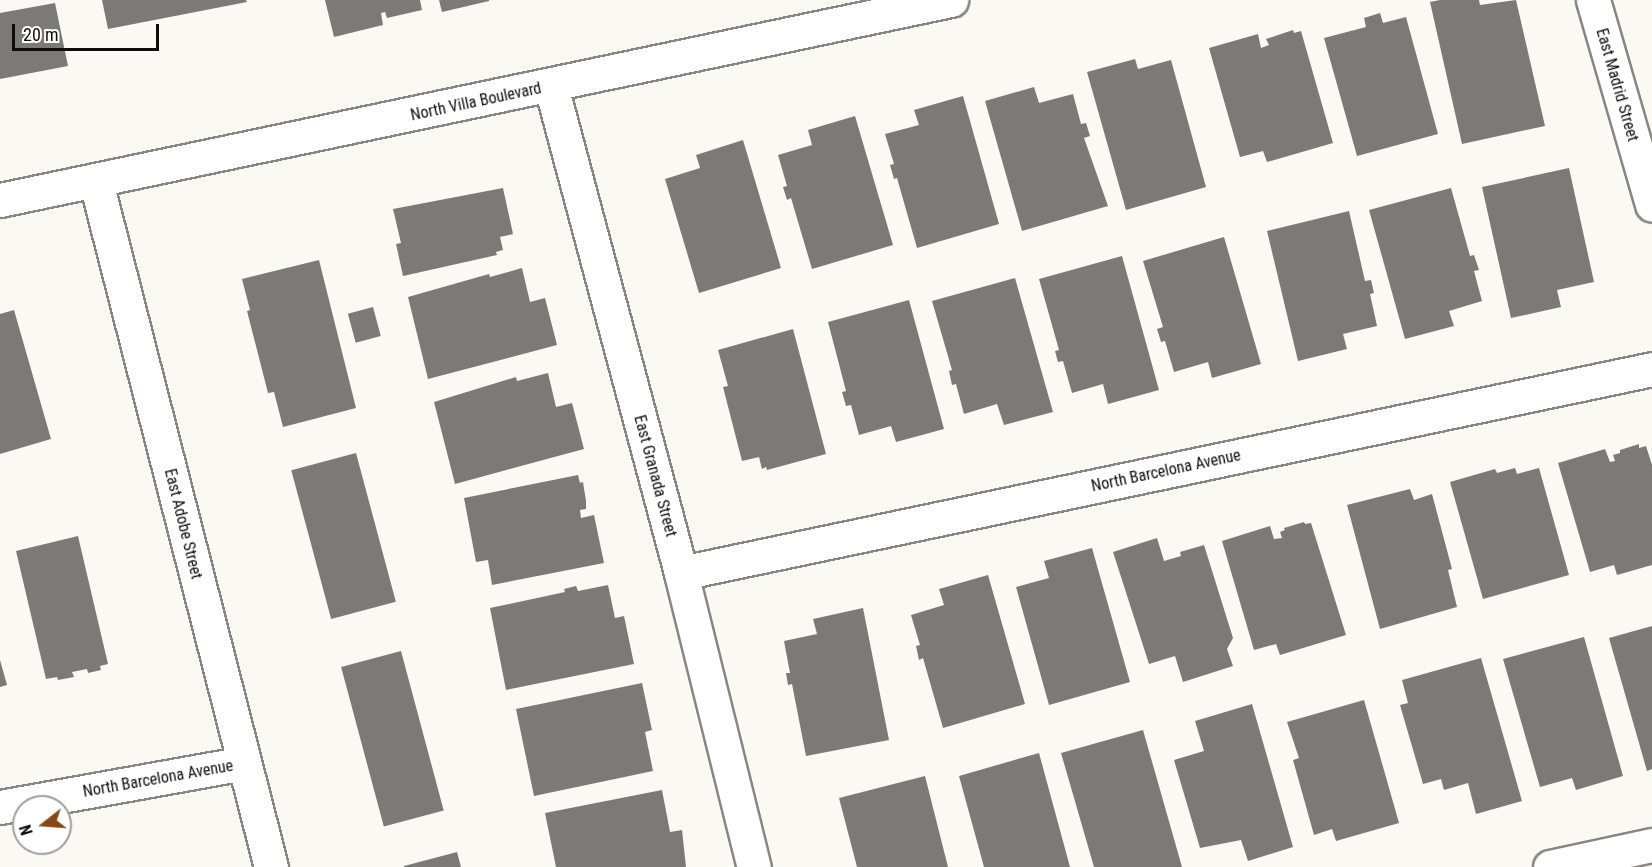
<!DOCTYPE html>
<html>
<head>
<meta charset="utf-8">
<style>
  body { margin:0 }
  #map { position:relative; width:1652px; height:867px; overflow:hidden; background:#fbf9f4; font-family:"Roboto Condensed",sans-serif }
  div>[style] { position:absolute }
  [style*='--x'] { left:calc(var(--x)*1px); top:calc(var(--y)*1px); width:calc(var(--w)*1px); rotate:calc(var(--a)*1deg) }
  .building>* { inset:0; background:#7c7a77; transform-origin:0 0 }
  .roads { filter:drop-shadow(2px 0 #878682) drop-shadow(-2px 0 #878682) drop-shadow(0 2px #878682) drop-shadow(0 -2px #878682) }
  .street>* { height:33px; margin:-16.5px; padding:0 16.5px; transform-origin:16.5px; border-radius:16.5px; background:#fff }
  span { translate:-50% -50%; white-space:nowrap; text-align:center; line-height:1.15; -webkit-text-stroke:4.5px #fff; paint-order:stroke }
  .street-label { font-size:16px; color:#0e0d0c }
  .north { position:absolute; left:12px; top:795px; width:60px; height:60px; box-sizing:border-box; background:#fff; border:2px solid #9f9e9e; border-radius:50%; rotate:253deg; font-size:16px; font-weight:700; line-height:24px; text-align:center; color:#0e0d0c }
  .north::after { content:''; display:block; margin:auto; width:21px; height:27px; background:#884615; clip-path:polygon(50% 0,100% 100%,50% 72%,0 100%) }
  .scale { position:absolute; left:12px; top:24px; width:147px; height:27px; box-sizing:border-box; border:3px solid #0e0d0c; border-top:0; padding-left:8px; font-size:18px; line-height:21px; white-space:nowrap; color:#0e0d0c; -webkit-text-stroke:4px #fff; paint-order:stroke }
</style>
</head>
<body>
<div id="map">
  <div class="building">
    <i style="clip-path:polygon(102px 0,246px 0,247px 2px,108px 29px)"></i>
    <i style="clip-path:polygon(325px 0,420px 0,422px 10px,387px 18px,385px 12px,381px 13px,383px 25px,334px 37px)"></i>
    <i style="clip-path:polygon(439px 0,489px 0,489px 1px,442px 12px)"></i>
    <i style="clip-path:polygon(1440px 0,1479px 0,1480px 5px,1516px 0,1545px 126px,1462px 144px,1430px 2px)"></i>
    <i style="clip-path:polygon(55px 3px,68px 66px,0 79px,0 13px)"></i>
    <i style="clip-path:polygon(1380px 13px,1383px 23px,1406px 17px,1438px 134px,1357px 156px,1324px 38px,1366px 27px,1364px 18px)"></i>
    <i style="clip-path:polygon(1293px 30px,1294px 33px,1301px 31px,1333px 143px,1267px 162px,1263px 151px,1240px 157px,1209px 48px,1258px 34px,1261px 48px,1269px 45px,1266px 39px)"></i>
    <i style="clip-path:polygon(1135px 59px,1138px 69px,1171px 60px,1206px 187px,1126px 210px,1087px 72px)"></i>
    <i style="clip-path:polygon(1034px 87px,1039px 103px,1073px 94px,1081px 124px,1086px 123px,1090px 136px,1084px 138px,1108px 206px,1022px 231px,985px 101px)"></i>
    <i style="clip-path:polygon(963px 96px,999px 224px,917px 248px,897px 178px,894px 179px,890px 165px,894px 164px,885px 134px,919px 125px,914px 110px)"></i>
    <i style="clip-path:polygon(855px 116px,893px 245px,812px 269px,791px 198px,787px 200px,783px 187px,787px 186px,778px 155px,812px 145px,808px 130px)"></i>
    <i style="clip-path:polygon(743px 140px,781px 268px,699px 293px,665px 179px,700px 168px,696px 155px)"></i>
    <i style="clip-path:polygon(1569px 168px,1594px 282px,1557px 290px,1561px 307px,1511px 318px,1482px 187px)"></i>
    <i style="clip-path:polygon(503px 188px,513px 234px,500px 237px,503px 250px,496px 252px,497px 255px,403px 276px,396px 244px,401px 243px,393px 209px)"></i>
    <i style="clip-path:polygon(1451px 188px,1470px 256px,1474px 255px,1479px 270px,1474px 271px,1482px 301px,1449px 311px,1454px 326px,1405px 339px,1369px 210px)"></i>
    <i style="clip-path:polygon(1349px 211px,1365px 281px,1371px 280px,1374px 293px,1370px 294px,1377px 326px,1343px 334px,1347px 349px,1298px 361px,1267px 231px)"></i>
    <i style="clip-path:polygon(1224px 237px,1261px 364px,1212px 378px,1208px 362px,1174px 372px,1165px 341px,1161px 342px,1157px 329px,1163px 327px,1143px 261px)"></i>
    <i style="clip-path:polygon(1122px 256px,1159px 390px,1108px 404px,1103px 384px,1072px 393px,1063px 361px,1058px 362px,1055px 351px,1059px 350px,1039px 279px)"></i>
    <i style="clip-path:polygon(319px 260px,356px 408px,283px 427px,274px 392px,268px 393px,247px 311px,250px 310px,242px 279px)"></i>
    <i style="clip-path:polygon(522px 268px,530px 302px,545px 298px,557px 345px,428px 379px,408px 297px,489px 274px,490px 277px)"></i>
    <i style="clip-path:polygon(1015px 278px,1053px 412px,1004px 425px,997px 404px,964px 414px,956px 384px,952px 385px,949px 371px,952px 370px,932px 301px)"></i>
    <i style="clip-path:polygon(909px 300px,944px 429px,896px 442px,891px 426px,859px 435px,851px 405px,846px 406px,842px 392px,846px 391px,828px 322px)"></i>
    <i style="left:373px;top:307px;width:30px;height:26px;rotate:75deg"></i>
    <i style="clip-path:polygon(14px 310px,51px 439px,0 454px,0 314px)"></i>
    <i style="clip-path:polygon(793px 329px,826px 454px,767px 470px,766px 467px,762px 469px,759px 457px,742px 461px,723px 387px,728px 386px,718px 350px)"></i>
    <i style="clip-path:polygon(548px 373px,556px 407px,572px 403px,584px 449px,455px 484px,434px 402px,516px 377px,517px 381px)"></i>
    <i style="clip-path:polygon(1639px 444px,1639px 448px,1646px 446px,1652px 465px,1652px 565px,1617px 575px,1614px 565px,1590px 572px,1558px 463px,1605px 449px,1610px 462px,1615px 461px,1613px 455px,1620px 453px,1620px 450px)"></i>
    <i style="left:356px;top:453px;width:154px;height:67px;rotate:75deg"></i>
    <i style="clip-path:polygon(1515px 468px,1517px 474px,1539px 468px,1569px 575px,1483px 599px,1450px 482px,1495px 469px,1497px 473px)"></i>
    <i style="clip-path:polygon(578px 475px,580px 483px,583px 482px,586px 501px,586px 509px,580px 510px,581px 518px,594px 515px,604px 563px,492px 585px,488px 560px,476px 562px,464px 498px)"></i>
    <i style="clip-path:polygon(1410px 489px,1414px 500px,1432px 494px,1452px 569px,1448px 570px,1457px 607px,1380px 629px,1347px 505px)"></i>
    <i style="clip-path:polygon(1304px 522px,1305px 524px,1311px 523px,1346px 635px,1280px 655px,1276px 644px,1254px 650px,1222px 541px,1270px 526px,1274px 539px,1282px 538px,1280px 532px,1285px 530px,1284px 528px)"></i>
    <i style="clip-path:polygon(78px 536px,108px 664px,100px 666px,101px 670px,88px 673px,87px 669px,72px 672px,74px 677px,58px 680px,57px 677px,46px 679px,16px 551px)"></i>
    <i style="clip-path:polygon(1157px 538px,1164px 561px,1181px 556px,1180px 552px,1204px 545px,1233px 638px,1227px 649px,1233px 666px,1183px 682px,1175px 656px,1149px 664px,1113px 552px)"></i>
    <i style="clip-path:polygon(1092px 548px,1130px 682px,1049px 705px,1016px 587px,1049px 578px,1044px 561px)"></i>
    <i style="clip-path:polygon(988px 575px,1025px 704px,943px 728px,923px 658px,919px 660px,916px 646px,920px 645px,911px 615px,944px 605px,939px 589px)"></i>
    <i style="clip-path:polygon(608px 585px,615px 618px,624px 616px,634px 664px,506px 690px,490px 608px,565px 592px,564px 589px,576px 586px,578px 591px)"></i>
    <i style="clip-path:polygon(863px 608px,889px 740px,806px 756px,792px 684px,788px 685px,786px 673px,790px 673px,784px 641px,817px 634px,813px 619px)"></i>
    <i style="clip-path:polygon(1652px 626px,1652px 769px,1647px 771px,1609px 638px)"></i>
    <i style="clip-path:polygon(1584px 637px,1623px 776px,1576px 790px,1572px 778px,1540px 787px,1503px 659px)"></i>
    <i style="left:401px;top:651px;width:165px;height:62px;rotate:75deg"></i>
    <i style="clip-path:polygon(1481px 658px,1522px 801px,1476px 814px,1468px 783px,1444px 790px,1441px 779px,1423px 784px,1400px 705px,1408px 703px,1402px 680px)"></i>
    <i style="clip-path:polygon(0 660px,7px 685px,0 687px)"></i>
    <i style="clip-path:polygon(642px 683px,652px 730px,645px 732px,653px 771px,534px 796px,516px 709px)"></i>
    <i style="clip-path:polygon(1364px 700px,1399px 823px,1336px 841px,1332px 829px,1314px 835px,1293px 760px,1299px 758px,1287px 722px)"></i>
    <i style="clip-path:polygon(1252px 704px,1293px 847px,1248px 861px,1241px 840px,1200px 848px,1174px 760px,1204px 751px,1195px 721px)"></i>
    <i style="clip-path:polygon(1143px 730px,1182px 867px,1094px 867px,1061px 753px)"></i>
    <i style="clip-path:polygon(1039px 753px,1070px 867px,984px 867px,959px 776px)"></i>
    <i style="clip-path:polygon(925px 776px,948px 867px,857px 867px,839px 798px)"></i>
    <i style="clip-path:polygon(662px 790px,670px 832px,682px 830px,686px 867px,556px 867px,545px 813px)"></i>
    <i style="clip-path:polygon(457px 852px,461px 867px,404px 867px,404px 866px)"></i>
  </div>
  <div class="roads">
    <div class="street">
      <i style="--x:1593;--y:0;--w:213;--a:73.9"></i>
      <i style="--x:551;--y:86;--w:504;--a:75.05"></i>
      <i style="--x:681;--y:573;--w:303;--a:76.1"></i>
      <i style="--x:96;--y:182;--w:707;--a:75.67"></i>
      <i style="--x:0;--y:200;--w:972;--a:-11.88"></i>
      <i style="--x:681;--y:573;--w:992;--a:-11.86"></i>
      <i style="--x:0;--y:807;--w:248;--a:-10.2"></i>
      <i style="--x:1550;--y:867;--w:104;--a:-12.2"></i>
    </div>
  </div>
  <div class="street-label">
    <span style="left:1617px;top:85px;rotate:74deg">East Madrid Street</span>
    <span style="left:476px;top:102px;rotate:-12deg">North Villa Boulevard</span>
    <span style="left:1166px;top:471px;rotate:-12deg">North Barcelona Avenue</span>
    <span style="left:655px;top:476px;rotate:75deg">East Granada Street</span>
    <span style="left:183px;top:524px;rotate:76deg">East Adobe Street</span>
    <span style="left:158px;top:779px;rotate:-10deg">North Barcelona Avenue</span>
  </div>
  <div class="north">N</div>
  <div class="scale">20 m</div>
</div>
</body>
</html>
